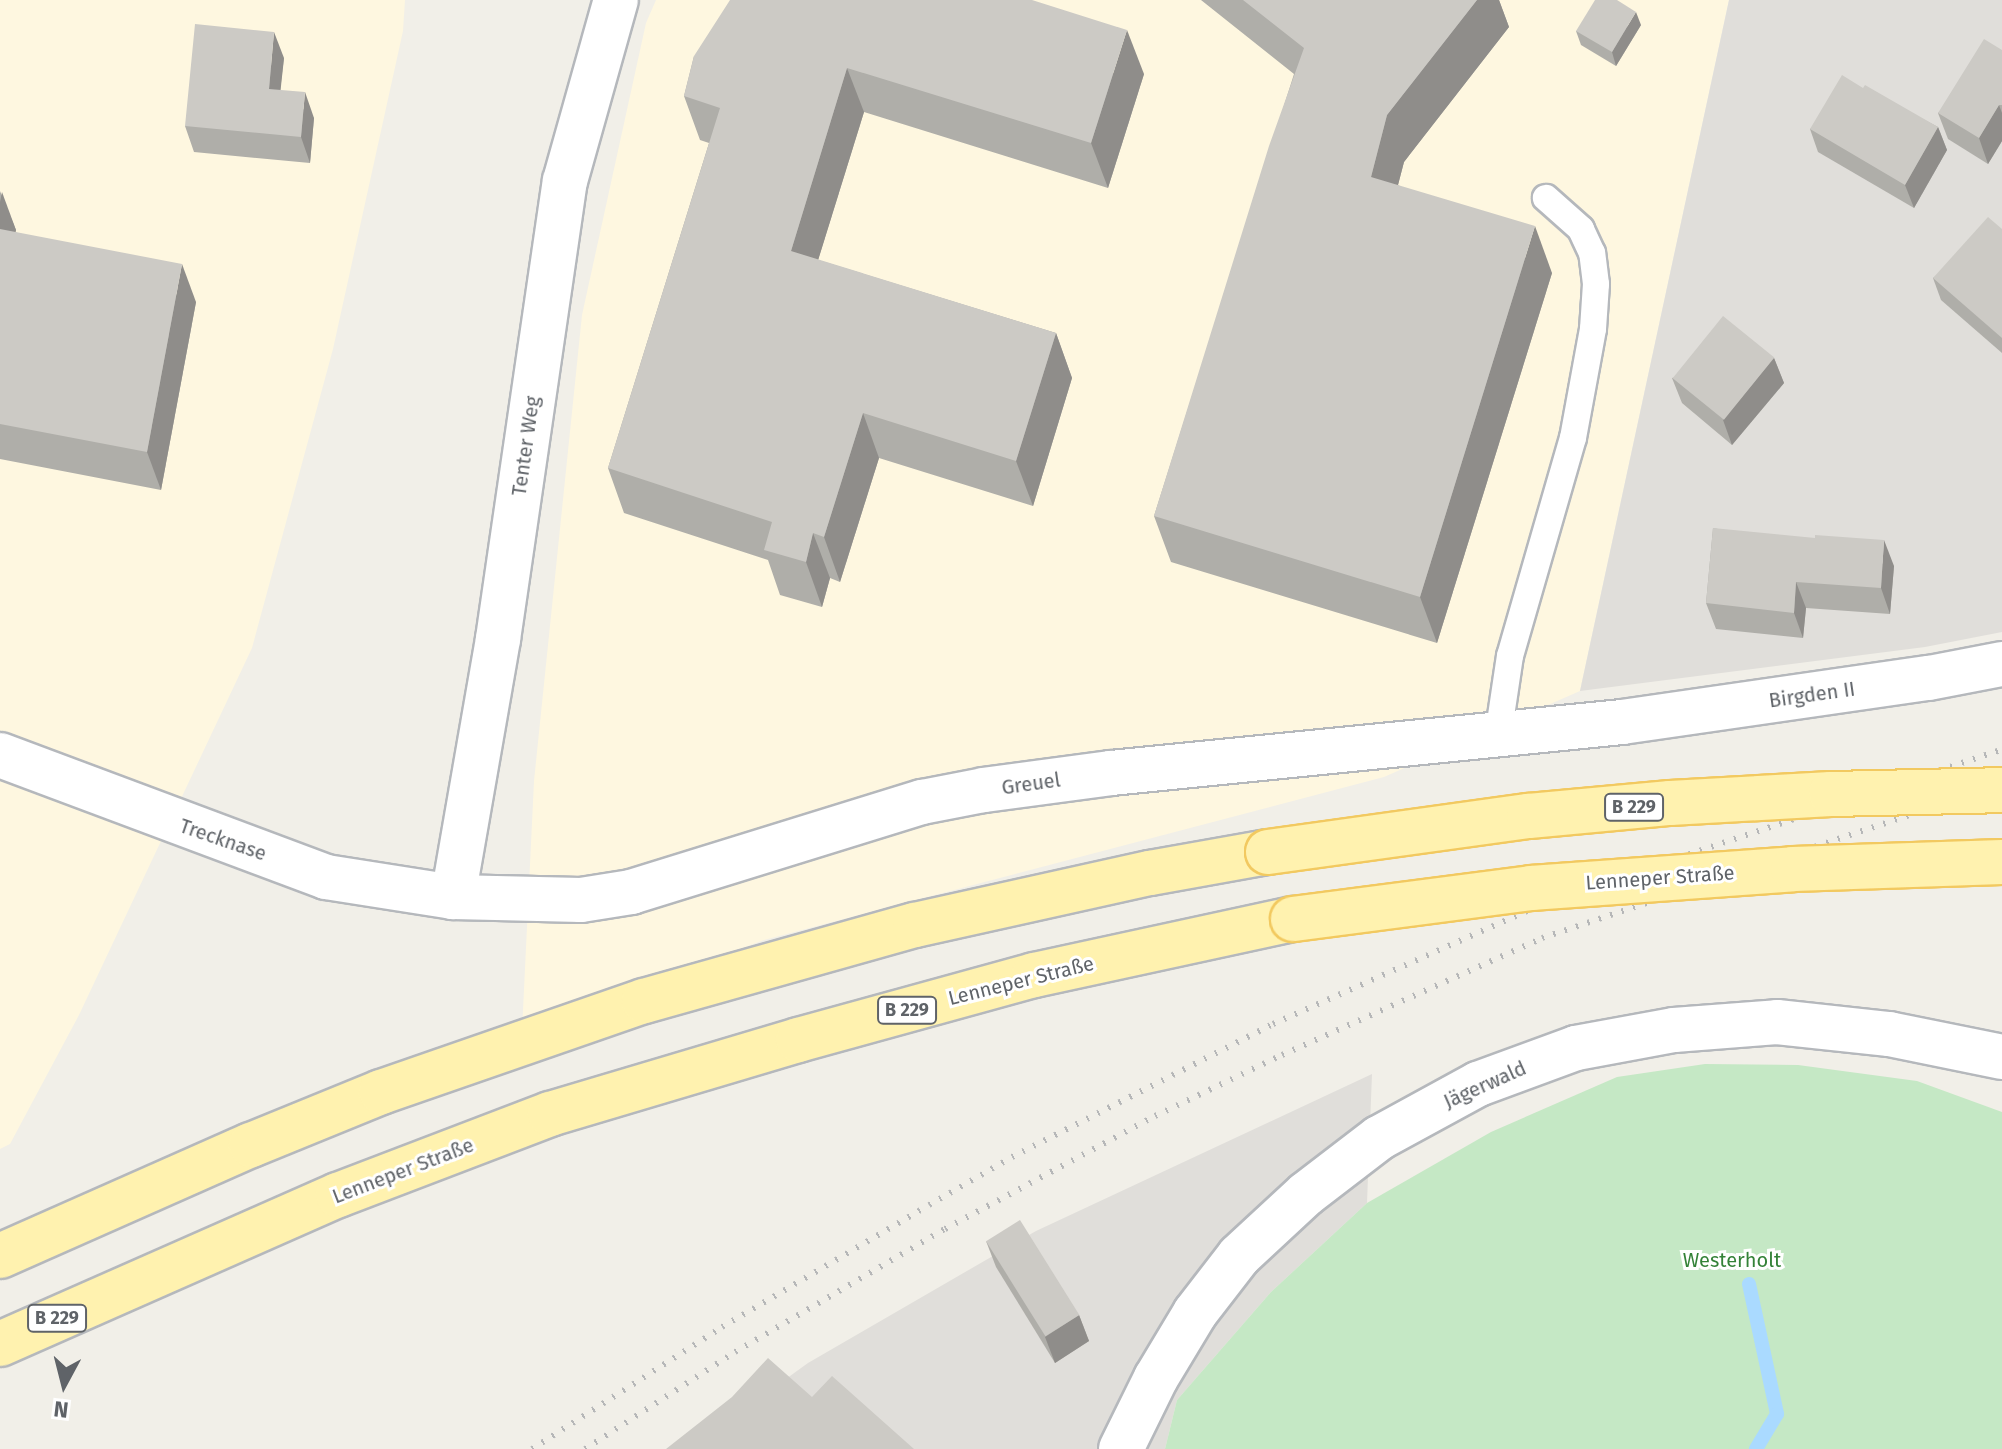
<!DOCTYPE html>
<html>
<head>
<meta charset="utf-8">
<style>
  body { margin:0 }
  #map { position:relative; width:2002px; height:1449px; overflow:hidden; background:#f1efe8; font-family:"Fira Sans",sans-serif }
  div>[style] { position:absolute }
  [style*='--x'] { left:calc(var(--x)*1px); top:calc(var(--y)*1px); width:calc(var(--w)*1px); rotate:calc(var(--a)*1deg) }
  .commercial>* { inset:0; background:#fef7e0 }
  .industrial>* { inset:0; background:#e0deda }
  .green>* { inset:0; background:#c5e8c5 }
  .stream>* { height:14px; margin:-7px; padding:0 7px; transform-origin:7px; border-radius:7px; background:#aadaff }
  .roads { filter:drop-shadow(2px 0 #b5b8bc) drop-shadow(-2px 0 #b5b8bc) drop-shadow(0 2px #b5b8bc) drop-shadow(0 -2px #b5b8bc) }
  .lane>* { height:26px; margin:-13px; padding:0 13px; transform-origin:13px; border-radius:13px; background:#fff }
  .street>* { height:44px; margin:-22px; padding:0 22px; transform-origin:22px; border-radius:22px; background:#fff }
  .primary>* { height:44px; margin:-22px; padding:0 22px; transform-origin:22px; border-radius:22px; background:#fff2af }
  .rail>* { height:6px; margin-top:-3px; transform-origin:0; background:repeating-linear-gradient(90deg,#b6b7b8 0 2px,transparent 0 12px) }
  .bridges { filter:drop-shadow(2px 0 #f2c960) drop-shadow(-2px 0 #f2c960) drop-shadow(0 2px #f2c960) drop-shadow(0 -2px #f2c960) }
  .primary-bridge>* { height:44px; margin:-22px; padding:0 22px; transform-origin:22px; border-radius:22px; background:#fff2af }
  .wall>* { inset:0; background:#afaea9 }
  .shaded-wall>* { inset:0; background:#8f8d8a }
  .building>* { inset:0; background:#cccac5; transform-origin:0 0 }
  span { translate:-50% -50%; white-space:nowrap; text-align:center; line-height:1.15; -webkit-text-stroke:6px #fff; paint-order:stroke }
  .shield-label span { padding:2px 6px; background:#fff; border:2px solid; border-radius:6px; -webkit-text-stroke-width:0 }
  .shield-label { font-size:18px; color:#5f6368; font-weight:700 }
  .street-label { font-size:20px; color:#5f6368 }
  .park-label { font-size:20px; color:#348238 }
  .north { position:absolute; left:24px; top:1345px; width:80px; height:80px; -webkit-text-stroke:6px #fff; paint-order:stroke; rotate:187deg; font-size:22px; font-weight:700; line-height:32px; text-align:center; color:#5f6368 }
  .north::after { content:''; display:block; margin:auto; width:28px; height:36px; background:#5f6368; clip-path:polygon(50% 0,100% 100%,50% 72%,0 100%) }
</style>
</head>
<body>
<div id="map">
  <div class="commercial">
    <i style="clip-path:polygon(0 0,405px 0,403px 31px,333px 349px,252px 648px,79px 1015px,10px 1144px,0 1149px)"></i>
    <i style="clip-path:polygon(656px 0,1729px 0,1580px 691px,1384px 777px,764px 940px,522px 1031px,534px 781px,582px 315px,646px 23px)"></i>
  </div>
  <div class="industrial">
    <i style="clip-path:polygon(1729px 0,2002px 0,2002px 632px,1925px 647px,1580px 691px)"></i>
    <i style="clip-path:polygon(1372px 1074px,1367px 1203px,1271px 1292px,1177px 1400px,1165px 1449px,689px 1449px,808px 1363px,1036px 1231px)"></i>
  </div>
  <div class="green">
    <i style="clip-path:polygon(1705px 1064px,1798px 1065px,1917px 1081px,2002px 1112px,2002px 1449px,1165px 1449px,1177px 1400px,1271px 1292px,1367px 1203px,1491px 1132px,1617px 1077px)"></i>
  </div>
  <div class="stream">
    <i style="--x:1749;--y:1284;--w:133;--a:77.8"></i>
    <i style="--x:1777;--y:1414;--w:41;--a:121"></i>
  </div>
  <div class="roads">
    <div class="lane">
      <i style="--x:1498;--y:736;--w:81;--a:-81.5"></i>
      <i style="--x:1510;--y:656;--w:227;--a:-73.9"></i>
      <i style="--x:1573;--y:438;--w:111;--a:-79.6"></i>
      <i style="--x:1593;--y:329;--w:45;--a:-86.2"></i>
      <i style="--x:1596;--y:284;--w:31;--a:-97"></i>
      <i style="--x:1592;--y:253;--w:26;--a:-115"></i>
      <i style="--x:1581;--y:229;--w:47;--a:-138.5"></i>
    </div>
    <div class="street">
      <i style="--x:0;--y:755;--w:348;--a:20.5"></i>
      <i style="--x:326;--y:877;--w:129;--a:8.9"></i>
      <i style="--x:453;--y:897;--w:128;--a:1.3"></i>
      <i style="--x:581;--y:900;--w:51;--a:-9.1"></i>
      <i style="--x:631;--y:892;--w:305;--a:-17.2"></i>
      <i style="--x:922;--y:802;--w:63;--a:-11"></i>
      <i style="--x:984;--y:790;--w:128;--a:-7.6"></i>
      <i style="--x:1111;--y:773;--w:514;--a:-5.7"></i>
      <i style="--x:1622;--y:722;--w:310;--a:-8.2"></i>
      <i style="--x:1929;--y:678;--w:74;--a:-10.9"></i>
      <i style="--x:453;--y:897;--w:262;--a:-80.1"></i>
      <i style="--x:498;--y:639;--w:463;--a:-81.7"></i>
      <i style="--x:565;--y:181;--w:188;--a:-74.3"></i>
      <i style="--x:1121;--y:1449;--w:79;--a:-63.8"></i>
      <i style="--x:1156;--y:1378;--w:76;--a:-59"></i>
      <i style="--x:1195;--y:1313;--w:72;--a:-52.3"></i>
      <i style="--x:1239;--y:1256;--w:91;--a:-42.8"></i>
      <i style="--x:1306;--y:1194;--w:92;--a:-37.5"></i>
      <i style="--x:1379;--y:1138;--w:113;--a:-28.6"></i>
      <i style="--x:1478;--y:1084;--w:104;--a:-20.2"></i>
      <i style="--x:1576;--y:1048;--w:100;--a:-10.4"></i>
      <i style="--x:1674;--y:1030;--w:103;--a:-4.4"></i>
      <i style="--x:1777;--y:1022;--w:113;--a:6.1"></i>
      <i style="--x:1889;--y:1034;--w:115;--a:11.5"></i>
    </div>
    <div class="primary">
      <i style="--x:0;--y:1256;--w:274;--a:-23.9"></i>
      <i style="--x:251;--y:1145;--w:140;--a:-22.2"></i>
      <i style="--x:381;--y:1092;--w:278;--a:-19.1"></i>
      <i style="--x:644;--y:1001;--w:281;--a:-15.7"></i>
      <i style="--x:915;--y:925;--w:241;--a:-12.5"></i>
      <i style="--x:1150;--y:873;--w:120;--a:-10.1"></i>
      <i style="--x:0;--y:1344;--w:369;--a:-23.8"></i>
      <i style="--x:338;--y:1195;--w:227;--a:-20.9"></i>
      <i style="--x:550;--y:1114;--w:259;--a:-16.6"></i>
      <i style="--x:798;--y:1040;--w:245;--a:-15.4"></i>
      <i style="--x:1034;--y:975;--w:265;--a:-12.2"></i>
    </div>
  </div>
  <div class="rail">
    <i style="--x:532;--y:1449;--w:226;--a:-32.7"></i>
    <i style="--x:722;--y:1327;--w:240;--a:-30.5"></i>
    <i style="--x:929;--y:1205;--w:96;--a:-30"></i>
    <i style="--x:1012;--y:1157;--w:293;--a:-27"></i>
    <i style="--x:1273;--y:1024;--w:305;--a:-24"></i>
    <i style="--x:1552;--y:900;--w:475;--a:-18.5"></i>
    <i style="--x:585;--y:1449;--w:179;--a:-32.9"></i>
    <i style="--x:735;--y:1352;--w:243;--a:-30.4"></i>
    <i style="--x:945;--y:1229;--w:238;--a:-28.3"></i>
    <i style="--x:1155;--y:1116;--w:141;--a:-25.7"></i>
    <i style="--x:1282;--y:1055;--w:285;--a:-24.2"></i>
    <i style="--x:1542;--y:938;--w:485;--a:-18.5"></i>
  </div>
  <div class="bridges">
    <div class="primary-bridge">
      <i style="--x:1268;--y:852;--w:263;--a:-7.9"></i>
      <i style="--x:1529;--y:816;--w:142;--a:-5.3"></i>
      <i style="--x:1670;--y:803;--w:161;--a:-3.2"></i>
      <i style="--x:1831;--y:794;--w:171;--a:-1.3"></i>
      <i style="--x:1293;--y:919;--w:240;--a:-7.4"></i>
      <i style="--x:1531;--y:888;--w:263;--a:-4.1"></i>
      <i style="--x:1793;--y:869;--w:209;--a:-1.9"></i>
    </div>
  </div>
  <div class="wall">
    <i style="clip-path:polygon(1201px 0,1499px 0,1509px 27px,1404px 162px,1398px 185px,1552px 273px,1437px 643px,1171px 562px,1154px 516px,1294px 74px)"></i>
    <i style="clip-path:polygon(1641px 25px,1616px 66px,1581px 45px,1576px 31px)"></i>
    <i style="clip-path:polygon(2002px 50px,2002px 141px,1988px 164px,1948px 139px,1938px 113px)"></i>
    <i style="clip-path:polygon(694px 56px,1144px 74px,1108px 188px,864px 112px,818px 260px,1056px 333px,1072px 378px,1033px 506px,879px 458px,840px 582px,830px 578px,822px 607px,780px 595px,768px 560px,624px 513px,608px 468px,709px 143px,700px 140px,684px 96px)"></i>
    <i style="clip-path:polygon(284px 58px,280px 90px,314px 118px,310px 163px,194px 152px,185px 126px)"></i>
    <i style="clip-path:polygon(1863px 88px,1938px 127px,1947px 150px,1914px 208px,1818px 152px,1810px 129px)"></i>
    <i style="clip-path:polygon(0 191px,16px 230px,15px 232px,196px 302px,161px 490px,0 459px)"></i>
    <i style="clip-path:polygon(2002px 229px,2002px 353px,1941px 300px,1933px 278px)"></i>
    <i style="clip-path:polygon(1774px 358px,1784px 383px,1732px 445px,1682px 403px,1672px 378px)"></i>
    <i style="clip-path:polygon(1713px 528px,1894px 566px,1890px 614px,1806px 608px,1803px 638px,1716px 629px,1706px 603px)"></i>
    <i style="clip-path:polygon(986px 1241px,1079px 1315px,1089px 1341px,1055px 1363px,996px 1267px)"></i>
  </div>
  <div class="shaded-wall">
    <i style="clip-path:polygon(1477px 0,1499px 0,1509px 27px,1404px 162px,1388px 223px,1371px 177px,1387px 115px)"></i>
    <i style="clip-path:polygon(1636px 12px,1641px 25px,1616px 66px,1612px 52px)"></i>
    <i style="clip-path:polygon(1127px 30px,1144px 74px,1108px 188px,1091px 143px)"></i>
    <i style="clip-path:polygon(274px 32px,284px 58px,278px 114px,269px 89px)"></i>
    <i style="clip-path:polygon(847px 68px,864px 112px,807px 296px,791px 251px)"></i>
    <i style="clip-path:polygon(305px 92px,314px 118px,310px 163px,301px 137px)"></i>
    <i style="clip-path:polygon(1999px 105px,2002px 113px,2002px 141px,1988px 164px,1979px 138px)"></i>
    <i style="clip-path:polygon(1938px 127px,1947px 150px,1914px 208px,1905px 185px)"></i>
    <i style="clip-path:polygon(2px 192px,16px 230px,9px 266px,0 242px,0 202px)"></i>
    <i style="clip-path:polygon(1535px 226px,1552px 273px,1437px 643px,1420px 597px)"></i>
    <i style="clip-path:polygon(182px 264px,196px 302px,161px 490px,147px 452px)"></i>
    <i style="clip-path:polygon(1056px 333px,1072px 378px,1033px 506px,1016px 461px)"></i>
    <i style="clip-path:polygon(1774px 358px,1784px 383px,1732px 445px,1723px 420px)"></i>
    <i style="clip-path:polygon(863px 413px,879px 458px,840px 582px,824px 537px)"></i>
    <i style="clip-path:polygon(813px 533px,830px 578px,822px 607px,806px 562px)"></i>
    <i style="clip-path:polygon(1884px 540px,1894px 566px,1890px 614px,1881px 588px)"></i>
    <i style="clip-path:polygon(1796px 582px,1806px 608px,1803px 638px,1794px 613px)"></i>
    <i style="clip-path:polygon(1079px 1315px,1089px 1341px,1055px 1363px,1045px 1337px)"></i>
  </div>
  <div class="building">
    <i style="clip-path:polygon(730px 0,1032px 0,1127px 30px,1091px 143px,847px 68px,791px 251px,1056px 333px,1016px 461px,863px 413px,824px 537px,813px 533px,806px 562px,764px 550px,772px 522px,608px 468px,720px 108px,684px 96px,694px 56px)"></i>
    <i style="clip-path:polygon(1243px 0,1477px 0,1387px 115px,1371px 177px,1535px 226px,1420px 597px,1154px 516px,1269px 146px,1304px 48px)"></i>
    <i style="clip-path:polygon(1595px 0,1617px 0,1636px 12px,1612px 52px,1576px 31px)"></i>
    <i style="clip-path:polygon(195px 24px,274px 32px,269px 89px,305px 92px,301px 137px,185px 126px)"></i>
    <i style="clip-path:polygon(1984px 39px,2002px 50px,2002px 105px,1999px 105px,1979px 138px,1938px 113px)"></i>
    <i style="clip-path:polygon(1842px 75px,1863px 88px,1865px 85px,1938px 127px,1905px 185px,1810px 129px)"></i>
    <i style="clip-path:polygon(1988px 217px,2002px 229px,2002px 338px,1933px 278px)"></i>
    <i style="clip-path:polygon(0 229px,182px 264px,147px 452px,0 424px)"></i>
    <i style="left:1723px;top:316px;width:66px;height:80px;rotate:39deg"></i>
    <i style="clip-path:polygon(1713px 528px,1815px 538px,1815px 535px,1884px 540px,1881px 588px,1796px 582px,1794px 613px,1706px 603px)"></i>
    <i style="left:1020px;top:1220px;width:112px;height:40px;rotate:58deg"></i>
    <i style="clip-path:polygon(768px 1358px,812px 1397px,832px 1376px,914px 1449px,666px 1449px,732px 1397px)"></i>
  </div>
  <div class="shield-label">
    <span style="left:1634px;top:807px">B 229</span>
    <span style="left:907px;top:1010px">B 229</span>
    <span style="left:57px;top:1318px">B 229</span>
  </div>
  <div class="street-label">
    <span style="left:526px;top:446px;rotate:-82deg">Tenter Weg</span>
    <span style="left:1812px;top:695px;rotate:-8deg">Birgden II</span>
    <span style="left:1031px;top:784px;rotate:-8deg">Greuel</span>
    <span style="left:223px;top:840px;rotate:19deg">Trecknase</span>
    <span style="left:1660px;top:878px;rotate:-4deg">Lenneper Straße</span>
    <span style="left:1021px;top:981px;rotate:-14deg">Lenneper Straße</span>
    <span style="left:1485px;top:1085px;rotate:-24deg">Jägerwald</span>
    <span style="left:403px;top:1171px;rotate:-21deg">Lenneper Straße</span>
  </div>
  <div class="park-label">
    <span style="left:1732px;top:1260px">Westerholt</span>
  </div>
  <div class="north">N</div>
</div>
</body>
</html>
